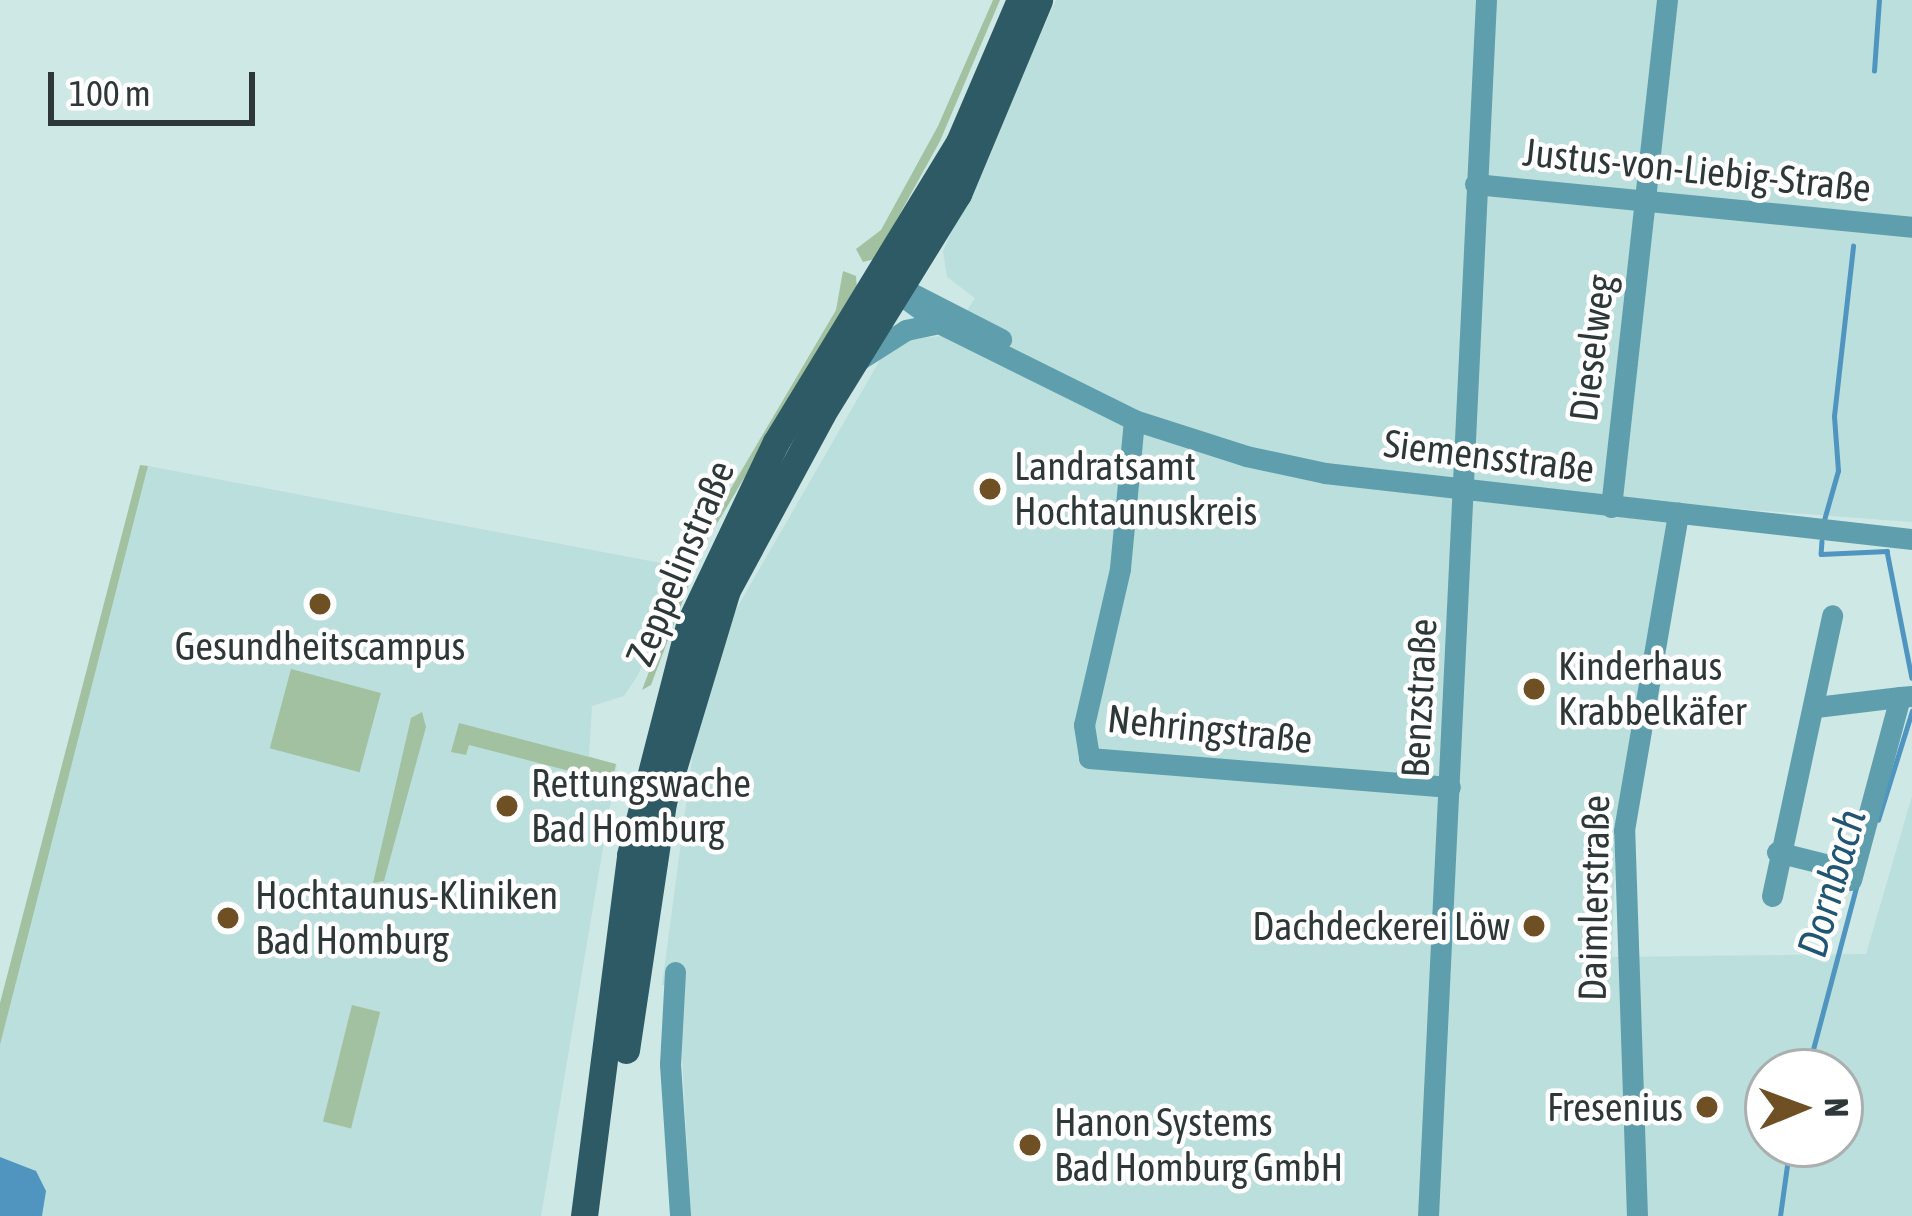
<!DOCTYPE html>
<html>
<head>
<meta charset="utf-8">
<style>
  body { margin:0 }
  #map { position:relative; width:1912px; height:1216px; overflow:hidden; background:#cee8e6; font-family:"Asap Condensed",sans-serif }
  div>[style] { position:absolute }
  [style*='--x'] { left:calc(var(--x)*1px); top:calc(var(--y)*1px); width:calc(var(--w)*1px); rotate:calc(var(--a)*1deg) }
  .built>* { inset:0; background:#bbdfdc }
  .green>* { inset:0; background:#a2c1a0; transform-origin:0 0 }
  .water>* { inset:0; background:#4f95bf }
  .stream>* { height:4.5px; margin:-2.25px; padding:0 2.25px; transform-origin:2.25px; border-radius:2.25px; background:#4f95bf }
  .minor>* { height:21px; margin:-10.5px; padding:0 10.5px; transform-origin:10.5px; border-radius:10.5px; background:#5e9ead }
  .major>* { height:27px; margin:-13.5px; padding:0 13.5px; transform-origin:13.5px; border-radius:13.5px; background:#2d5a64 }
  .dots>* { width:33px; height:33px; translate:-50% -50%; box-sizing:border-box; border:6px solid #fff; border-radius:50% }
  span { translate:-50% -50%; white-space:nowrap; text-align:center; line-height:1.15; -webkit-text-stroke:9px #fff; paint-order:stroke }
  .street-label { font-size:39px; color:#2e3838 }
  .poi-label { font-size:39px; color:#2e3838 }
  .left { translate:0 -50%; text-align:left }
  .right { translate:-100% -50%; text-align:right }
  .water-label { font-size:42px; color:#205674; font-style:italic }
  .north { position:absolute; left:1744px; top:1048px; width:120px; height:120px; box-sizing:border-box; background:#fff; border:3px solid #abafaf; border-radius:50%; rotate:89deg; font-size:33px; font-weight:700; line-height:48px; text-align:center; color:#2e3838 }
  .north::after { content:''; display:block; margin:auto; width:42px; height:54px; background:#6f5025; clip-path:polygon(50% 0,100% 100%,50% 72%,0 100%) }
  .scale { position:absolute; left:48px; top:72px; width:207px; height:54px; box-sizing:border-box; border:6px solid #2e3838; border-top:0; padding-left:15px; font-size:36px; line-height:42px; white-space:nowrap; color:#2e3838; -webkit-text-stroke:9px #fff; paint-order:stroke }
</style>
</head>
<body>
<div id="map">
  <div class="built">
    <i style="clip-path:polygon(evenodd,1056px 0,1912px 0,1912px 522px,1673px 504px,1616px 825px,1612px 957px,1866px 954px,1912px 796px,1912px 1216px,691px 1216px,678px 987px,662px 985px,697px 722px,719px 639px,884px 353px,904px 340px,951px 335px,975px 298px,947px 277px,943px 251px,1056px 0,1768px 1072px,1840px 1072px,1840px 1144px,1768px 1144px,1768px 1072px)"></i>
    <i style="clip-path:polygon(148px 466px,682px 567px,638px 675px,624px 696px,592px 706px,589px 756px,617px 765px,541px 1216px,0 1216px,0 1045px)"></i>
  </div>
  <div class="green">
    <i style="clip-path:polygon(993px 0,1000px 0,940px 141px,875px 259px,863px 262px,856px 249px,881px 230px,938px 126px)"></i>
    <i style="clip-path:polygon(843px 271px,856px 276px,857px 289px,703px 547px,651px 685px,642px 690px,697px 546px,836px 310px)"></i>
    <i style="clip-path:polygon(140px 465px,148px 466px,0 1045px,0 1003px)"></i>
    <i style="left:291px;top:669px;width:93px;height:82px;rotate:15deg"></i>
    <i style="clip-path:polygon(422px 712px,426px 727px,384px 881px,373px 883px,411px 718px)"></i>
    <i style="clip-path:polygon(459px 723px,616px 764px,607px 802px,584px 797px,589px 776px,469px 745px,466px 755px,451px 752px)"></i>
    <i style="left:352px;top:1005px;width:29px;height:120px;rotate:14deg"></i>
  </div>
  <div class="water">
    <i style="clip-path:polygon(0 1157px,36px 1171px,46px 1191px,42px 1216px,0 1216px)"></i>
  </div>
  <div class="stream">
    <i style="--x:1874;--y:71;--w:71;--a:-86"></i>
    <i style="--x:1824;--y:520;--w:51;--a:-74.1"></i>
    <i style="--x:1838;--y:471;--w:55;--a:-94.2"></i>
    <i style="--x:1834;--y:416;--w:171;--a:-83.6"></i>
    <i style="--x:1822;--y:541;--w:13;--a:94"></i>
    <i style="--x:1821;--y:554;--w:66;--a:-2.6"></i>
    <i style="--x:1887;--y:551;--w:129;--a:78.9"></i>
    <i style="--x:1878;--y:820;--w:114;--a:-72.7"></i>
    <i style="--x:1807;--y:1072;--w:190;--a:-75.1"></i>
    <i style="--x:1780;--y:1216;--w:73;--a:-82.1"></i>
  </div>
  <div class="minor">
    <i style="--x:1475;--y:184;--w:439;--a:5.6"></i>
    <i style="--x:890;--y:282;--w:125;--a:27.2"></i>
    <i style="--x:886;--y:284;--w:66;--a:36.3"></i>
    <i style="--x:939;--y:323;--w:218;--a:26.4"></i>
    <i style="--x:1134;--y:420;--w:118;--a:17.8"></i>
    <i style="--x:1246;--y:456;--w:81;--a:12.1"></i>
    <i style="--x:1325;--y:473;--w:591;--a:6.42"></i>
    <i style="--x:859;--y:360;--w:56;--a:-32.6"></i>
    <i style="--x:906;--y:330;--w:33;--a:-12"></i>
    <i style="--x:1134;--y:420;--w:150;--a:95.4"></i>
    <i style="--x:1120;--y:569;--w:160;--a:103"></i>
    <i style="--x:1084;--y:725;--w:33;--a:81"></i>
    <i style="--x:1089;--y:758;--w:362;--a:4.6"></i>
    <i style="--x:1611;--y:507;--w:510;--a:-83.7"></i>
    <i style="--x:1816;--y:707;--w:85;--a:-6.8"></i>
    <i style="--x:1777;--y:852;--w:78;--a:14"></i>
    <i style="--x:1851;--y:880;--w:189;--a:-75"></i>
    <i style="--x:1900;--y:697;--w:12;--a:-5"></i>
    <i style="--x:1772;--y:896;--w:287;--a:-77.9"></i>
    <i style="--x:675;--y:972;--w:92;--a:93.1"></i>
    <i style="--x:670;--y:1064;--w:152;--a:86.2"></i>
    <i style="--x:1428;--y:1216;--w:1217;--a:-87.27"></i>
    <i style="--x:1637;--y:1216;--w:386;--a:-91.9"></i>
    <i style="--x:1624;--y:830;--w:322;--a:-80.3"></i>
  </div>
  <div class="major">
    <i style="--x:626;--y:1050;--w:251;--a:-81.5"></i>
    <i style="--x:663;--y:802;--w:221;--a:-73.2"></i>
    <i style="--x:727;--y:590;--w:200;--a:-61.6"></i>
    <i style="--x:822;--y:414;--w:259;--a:-58.3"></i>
    <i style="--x:958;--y:194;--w:210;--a:-67.3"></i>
    <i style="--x:584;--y:1216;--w:364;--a:-82.7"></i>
    <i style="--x:630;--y:855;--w:241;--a:-75.6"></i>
    <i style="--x:690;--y:622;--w:199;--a:-64.5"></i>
    <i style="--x:776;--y:442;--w:351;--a:-58.6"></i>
    <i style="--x:959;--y:142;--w:155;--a:-66.8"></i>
  </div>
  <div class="dots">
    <i style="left:990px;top:489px;background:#6f5025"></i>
    <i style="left:320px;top:604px;background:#6f5025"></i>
    <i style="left:1534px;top:689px;background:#6f5025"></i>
    <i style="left:507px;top:806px;background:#6f5025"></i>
    <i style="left:228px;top:918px;background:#6f5025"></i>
    <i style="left:1534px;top:926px;background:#6f5025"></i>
    <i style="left:1707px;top:1107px;background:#6f5025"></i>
    <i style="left:1030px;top:1145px;background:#6f5025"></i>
  </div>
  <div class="street-label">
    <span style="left:1697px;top:170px;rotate:6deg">Justus-von-Liebig-Straße</span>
    <span style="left:1592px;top:348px;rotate:-83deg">Dieselweg</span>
    <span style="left:1489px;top:456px;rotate:7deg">Siemensstraße</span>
    <span style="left:680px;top:563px;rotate:-67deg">Zeppelinstraße</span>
    <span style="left:1419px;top:698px;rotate:-87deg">Benzstraße</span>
    <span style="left:1210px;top:729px;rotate:6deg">Nehringstraße</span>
    <span style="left:1594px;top:898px;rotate:-89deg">Daimlerstraße</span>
  </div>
  <div class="poi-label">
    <span class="left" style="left:1014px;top:489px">Landratsamt<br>Hochtaunuskreis</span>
    <span style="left:320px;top:646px">Gesundheitscampus</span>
    <span class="left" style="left:1558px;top:689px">Kinderhaus<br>Krabbelkäfer</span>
    <span class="left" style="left:531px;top:806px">Rettungswache<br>Bad Homburg</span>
    <span class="left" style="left:255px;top:918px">Hochtaunus-Kliniken<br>Bad Homburg</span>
    <span class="right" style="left:1510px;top:926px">Dachdeckerei Löw</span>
    <span class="right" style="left:1683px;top:1107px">Fresenius</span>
    <span class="left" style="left:1054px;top:1145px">Hanon Systems<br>Bad Homburg GmbH</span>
  </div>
  <div class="water-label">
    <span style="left:1831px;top:883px;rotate:-74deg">Dornbach</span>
  </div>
  <div class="north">N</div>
  <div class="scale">100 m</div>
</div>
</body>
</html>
